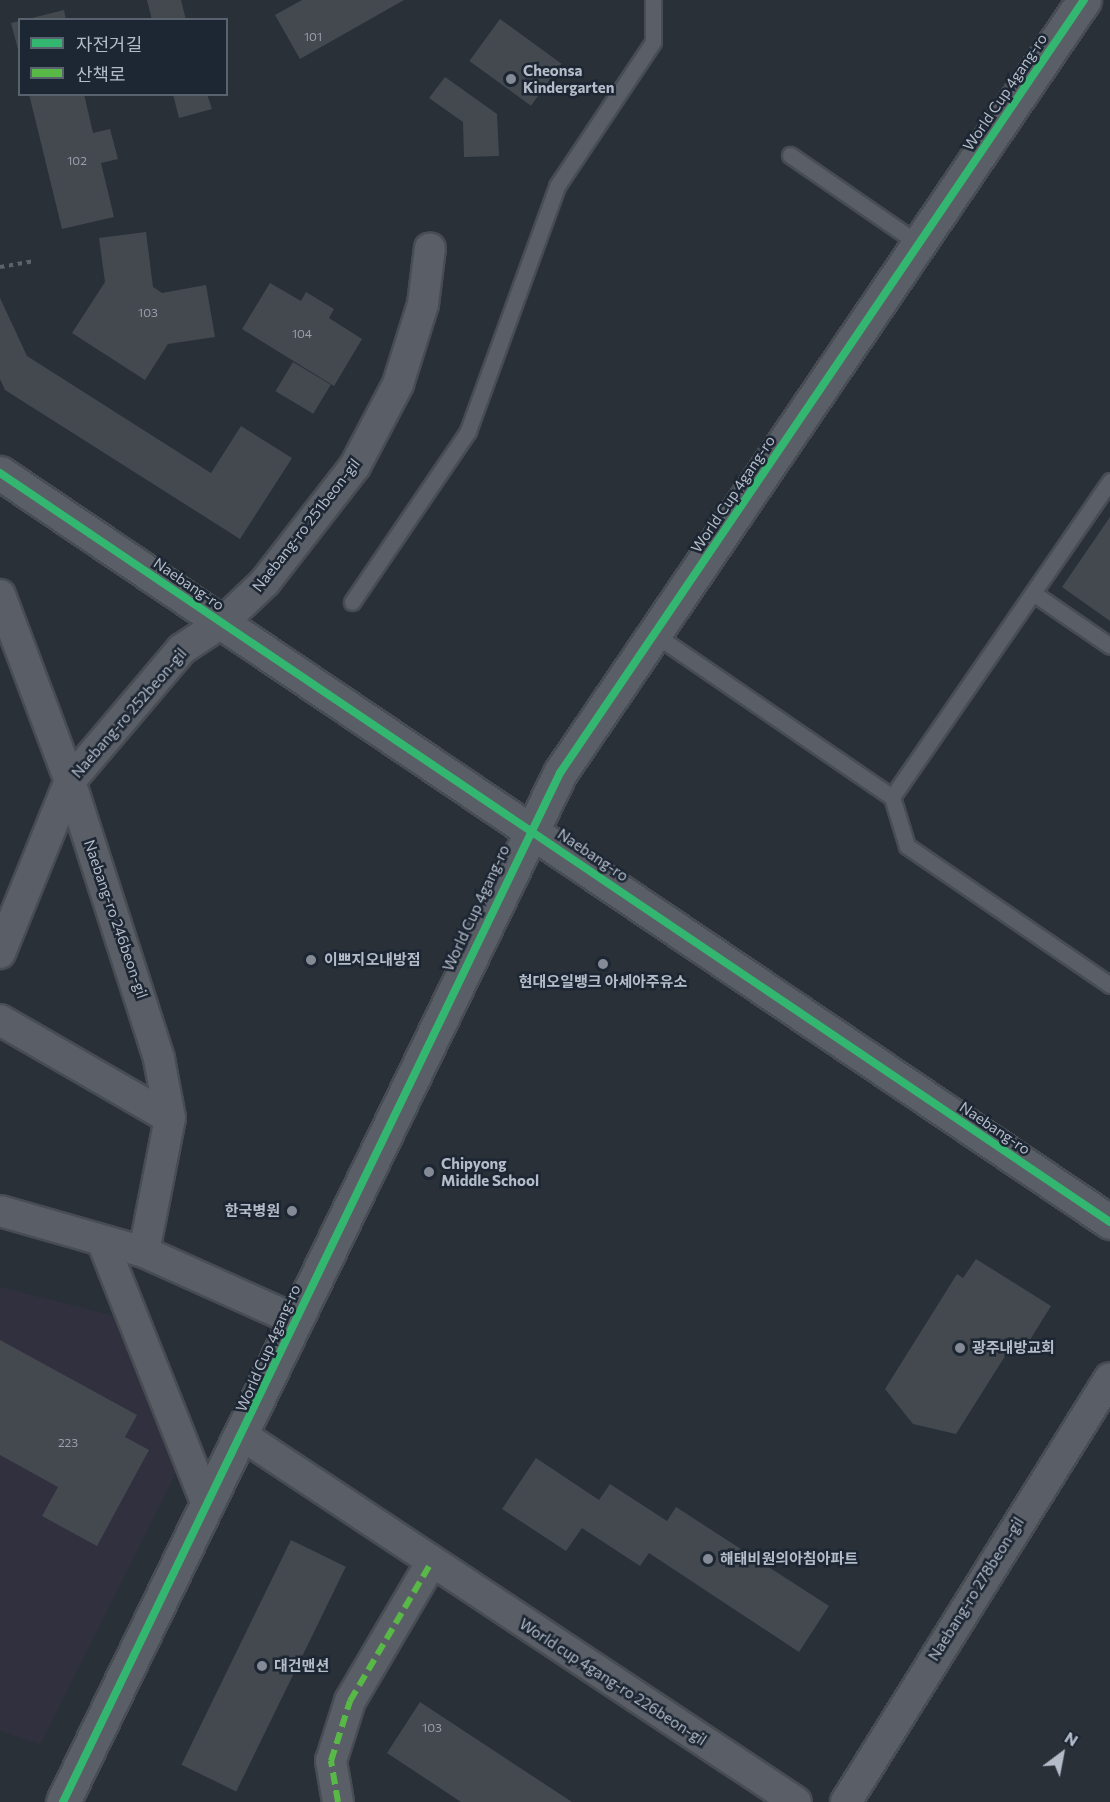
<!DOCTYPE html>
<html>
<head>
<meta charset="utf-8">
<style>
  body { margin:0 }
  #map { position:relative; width:1110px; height:1802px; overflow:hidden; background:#2a3038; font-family:Commissioner,"Noto Sans KR",sans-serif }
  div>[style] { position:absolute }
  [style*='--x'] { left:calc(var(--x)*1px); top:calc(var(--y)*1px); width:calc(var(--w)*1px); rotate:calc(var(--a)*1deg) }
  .medical>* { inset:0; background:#31303e }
  .building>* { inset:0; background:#444950; transform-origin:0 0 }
  .path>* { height:4px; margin-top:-2px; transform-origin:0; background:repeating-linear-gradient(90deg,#5d636a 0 4.5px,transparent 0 9px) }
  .roads { filter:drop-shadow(2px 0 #484c53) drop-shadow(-2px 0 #484c53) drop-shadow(0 2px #484c53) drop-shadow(0 -2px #484c53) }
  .service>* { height:15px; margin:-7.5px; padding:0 7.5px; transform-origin:7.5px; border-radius:7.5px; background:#5a5e66 }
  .minor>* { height:30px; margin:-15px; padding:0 15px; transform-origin:15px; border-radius:15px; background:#5a5e66 }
  .tertiary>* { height:33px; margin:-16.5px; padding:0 16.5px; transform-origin:16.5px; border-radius:16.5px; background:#5a5e66 }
  .quiet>* { height:6px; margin-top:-3px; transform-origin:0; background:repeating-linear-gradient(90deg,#58b947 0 12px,transparent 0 18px) }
  .cycleway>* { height:8px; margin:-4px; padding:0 4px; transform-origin:4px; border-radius:4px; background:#33b770 }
  .dots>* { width:16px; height:16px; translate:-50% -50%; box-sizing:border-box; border:3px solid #1d2633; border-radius:50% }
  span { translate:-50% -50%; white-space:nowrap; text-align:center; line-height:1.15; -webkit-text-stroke:5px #1d2633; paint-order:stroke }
  .number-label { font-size:12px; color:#989fab }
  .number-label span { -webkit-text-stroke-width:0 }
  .poi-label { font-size:15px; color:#b4bcc9; font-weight:700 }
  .left { translate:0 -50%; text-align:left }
  .right { translate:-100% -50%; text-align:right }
  .street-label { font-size:15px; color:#b4bcc9 }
  .legend { position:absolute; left:18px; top:18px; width:210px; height:78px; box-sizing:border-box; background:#1d2633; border:2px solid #59626f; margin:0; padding:8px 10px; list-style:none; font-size:18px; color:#b4bcc9 }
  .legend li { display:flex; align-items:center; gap:12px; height:30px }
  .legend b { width:30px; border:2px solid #59626f }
  .north { position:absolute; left:1032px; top:1724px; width:60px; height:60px; -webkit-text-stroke:4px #1d2633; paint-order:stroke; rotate:32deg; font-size:16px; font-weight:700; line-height:24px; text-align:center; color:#b4bcc9 }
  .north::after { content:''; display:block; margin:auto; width:21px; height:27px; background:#b4bcc9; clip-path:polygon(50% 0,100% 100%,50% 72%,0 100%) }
</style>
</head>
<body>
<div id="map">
  <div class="medical">
    <i style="clip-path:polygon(0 1287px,122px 1318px,171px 1436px,176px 1472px,40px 1744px,0 1731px)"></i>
  </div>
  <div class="building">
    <i style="clip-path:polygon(147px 0,181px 0,186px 20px,152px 20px)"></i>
    <i style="clip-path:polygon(302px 0,404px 0,300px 59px,275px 15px)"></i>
    <i style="clip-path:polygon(64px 10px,66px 20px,28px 20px,28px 19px)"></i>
    <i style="left:500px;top:19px;width:76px;height:52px;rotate:36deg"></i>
    <i style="clip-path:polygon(20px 21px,20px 53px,19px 53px,11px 23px)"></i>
    <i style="clip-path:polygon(445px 77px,497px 114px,499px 156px,464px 157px,463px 122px,429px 98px)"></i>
    <i style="clip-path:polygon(29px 94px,84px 94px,93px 133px,110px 129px,118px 159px,101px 163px,114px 217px,62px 229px)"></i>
    <i style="clip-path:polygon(173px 94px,207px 94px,212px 109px,179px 118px)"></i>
    <i style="clip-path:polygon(146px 232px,153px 287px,162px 293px,206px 285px,215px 337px,168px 344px,145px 380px,72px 333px,105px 282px,99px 238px)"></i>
    <i style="clip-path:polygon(270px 283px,301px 301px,306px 292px,334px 309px,329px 318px,362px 339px,334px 386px,242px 329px)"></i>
    <i style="clip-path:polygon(0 298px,27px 356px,211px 473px,241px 426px,292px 458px,240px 539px,5px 390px,0 379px)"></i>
    <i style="left:293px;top:362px;width:44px;height:34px;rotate:31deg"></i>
    <i style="clip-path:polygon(1110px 517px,1110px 621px,1062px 587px)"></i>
    <i style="clip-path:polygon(976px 1259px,1051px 1306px,1023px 1351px,1012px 1345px,956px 1434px,913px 1424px,885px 1389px,957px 1274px,963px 1278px)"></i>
    <i style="clip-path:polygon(0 1340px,137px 1415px,125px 1437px,149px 1450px,97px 1546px,42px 1516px,58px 1487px,0 1455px)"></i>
    <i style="clip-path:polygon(536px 1458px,599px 1500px,610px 1484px,667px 1521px,676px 1507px,829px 1606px,799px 1652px,649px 1553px,640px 1566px,582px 1528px,566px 1551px,502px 1509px)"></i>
    <i style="left:291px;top:1540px;width:61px;height:250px;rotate:26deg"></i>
    <i style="clip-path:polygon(420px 1702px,572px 1802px,461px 1802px,387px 1753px)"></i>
  </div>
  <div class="path">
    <i style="--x:0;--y:267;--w:35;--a:-10"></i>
  </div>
  <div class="roads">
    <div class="service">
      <i style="--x:790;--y:155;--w:157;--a:34.6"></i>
      <i style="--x:1033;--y:593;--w:93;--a:34.5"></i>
      <i style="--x:352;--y:602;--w:207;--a:-55.8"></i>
      <i style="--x:468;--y:431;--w:261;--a:-70"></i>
      <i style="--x:557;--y:186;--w:173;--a:-56.3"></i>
      <i style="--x:653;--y:42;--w:42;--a:-90"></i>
      <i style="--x:654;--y:634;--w:288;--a:34.4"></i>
      <i style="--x:892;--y:797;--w:51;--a:73"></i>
      <i style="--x:907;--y:846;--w:246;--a:34.4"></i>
      <i style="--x:892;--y:797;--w:384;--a:-55.4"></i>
    </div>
    <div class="minor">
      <i style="--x:0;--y:595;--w:199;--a:69.4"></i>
      <i style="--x:70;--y:781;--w:292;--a:72.2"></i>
      <i style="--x:159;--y:1059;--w:60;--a:79.4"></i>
      <i style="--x:170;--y:1118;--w:136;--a:101"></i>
      <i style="--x:0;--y:953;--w:186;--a:-67.9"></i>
      <i style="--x:70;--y:781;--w:173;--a:-49.7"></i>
      <i style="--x:182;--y:649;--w:49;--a:-33.4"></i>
      <i style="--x:223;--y:622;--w:58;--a:-43.6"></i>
      <i style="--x:265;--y:582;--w:147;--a:-52.2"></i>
      <i style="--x:355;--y:466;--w:93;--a:-62.3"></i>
      <i style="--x:398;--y:384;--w:84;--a:-72.6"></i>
      <i style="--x:423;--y:304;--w:56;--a:-82.9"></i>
      <i style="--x:0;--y:1020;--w:196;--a:30"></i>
      <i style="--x:0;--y:1211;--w:150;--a:15.9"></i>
      <i style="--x:144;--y:1252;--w:166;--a:24.2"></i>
      <i style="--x:103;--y:1243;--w:284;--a:68.3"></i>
      <i style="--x:243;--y:1436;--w:663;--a:33.5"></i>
      <i style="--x:338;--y:1802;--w:42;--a:-99.7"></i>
      <i style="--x:331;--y:1761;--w:63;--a:-72.4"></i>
      <i style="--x:350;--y:1701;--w:160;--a:-59.6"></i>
      <i style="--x:846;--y:1802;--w:499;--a:-58.1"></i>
    </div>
    <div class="tertiary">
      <i style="--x:0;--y:473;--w:1339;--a:34.01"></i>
      <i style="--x:63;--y:1802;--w:1143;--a:-64.22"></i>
      <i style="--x:560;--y:773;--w:934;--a:-55.87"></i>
    </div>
  </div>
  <div class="quiet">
    <i style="--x:338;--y:1802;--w:42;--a:-99.7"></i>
    <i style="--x:331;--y:1761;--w:63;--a:-72.4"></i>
    <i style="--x:350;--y:1701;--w:160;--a:-59.6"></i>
  </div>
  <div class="cycleway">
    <i style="--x:0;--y:473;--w:1339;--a:34.01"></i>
    <i style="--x:63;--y:1802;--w:1143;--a:-64.22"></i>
    <i style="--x:560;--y:773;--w:934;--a:-55.87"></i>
  </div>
  <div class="dots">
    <i style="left:511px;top:79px;background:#848b96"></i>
    <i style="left:311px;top:960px;background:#848b96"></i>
    <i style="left:603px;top:964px;background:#848b96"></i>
    <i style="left:429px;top:1172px;background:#848b96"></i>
    <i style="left:292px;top:1211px;background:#848b96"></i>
    <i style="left:960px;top:1348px;background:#848b96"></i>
    <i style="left:708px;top:1559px;background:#848b96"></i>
    <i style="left:262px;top:1666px;background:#848b96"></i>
  </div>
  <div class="number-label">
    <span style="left:313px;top:37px">101</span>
    <span style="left:77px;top:161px">102</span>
    <span style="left:148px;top:313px">103</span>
    <span style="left:302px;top:334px">104</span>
    <span style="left:68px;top:1443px">223</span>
    <span style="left:432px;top:1728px">103</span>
  </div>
  <div class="poi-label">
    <span class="left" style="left:523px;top:79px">Cheonsa<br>Kindergarten</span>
    <span class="left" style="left:324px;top:960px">이쁘지오내방점</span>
    <span style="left:603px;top:982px">현대오일뱅크 아세아주유소</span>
    <span class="left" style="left:441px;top:1172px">Chipyong<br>Middle School</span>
    <span class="right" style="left:280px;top:1211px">한국병원</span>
    <span class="left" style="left:972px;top:1348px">광주내방교회</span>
    <span class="left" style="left:720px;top:1559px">해태비원의아침아파트</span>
    <span class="left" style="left:274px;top:1666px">대건맨션</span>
  </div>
  <div class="street-label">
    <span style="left:1005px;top:92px;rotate:-56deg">World Cup 4gang-ro</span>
    <span style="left:733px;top:494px;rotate:-56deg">World Cup 4gang-ro</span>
    <span style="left:306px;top:525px;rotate:-52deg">Naebang-ro 251beon-gil</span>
    <span style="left:189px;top:584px;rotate:34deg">Naebang-ro</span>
    <span style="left:129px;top:713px;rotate:-49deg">Naebang-ro 252beon-gil</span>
    <span style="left:593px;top:855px;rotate:34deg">Naebang-ro</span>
    <span style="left:476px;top:908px;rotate:-65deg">World Cup 4gang-ro</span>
    <span style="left:116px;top:919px;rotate:71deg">Naebang-ro 246beon-gil</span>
    <span style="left:995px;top:1128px;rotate:34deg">Naebang-ro</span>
    <span style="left:268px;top:1348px;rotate:-66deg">World Cup 4gang-ro</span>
    <span style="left:976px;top:1589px;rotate:-58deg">Naebang-ro 278beon-gil</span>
    <span style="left:613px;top:1682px;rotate:33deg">World cup 4gang-ro 226beon-gil</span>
  </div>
  <ul class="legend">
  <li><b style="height:8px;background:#33b770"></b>자전거길</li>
  <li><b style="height:8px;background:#58b947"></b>산책로</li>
  </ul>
  <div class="north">N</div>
</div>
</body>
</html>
